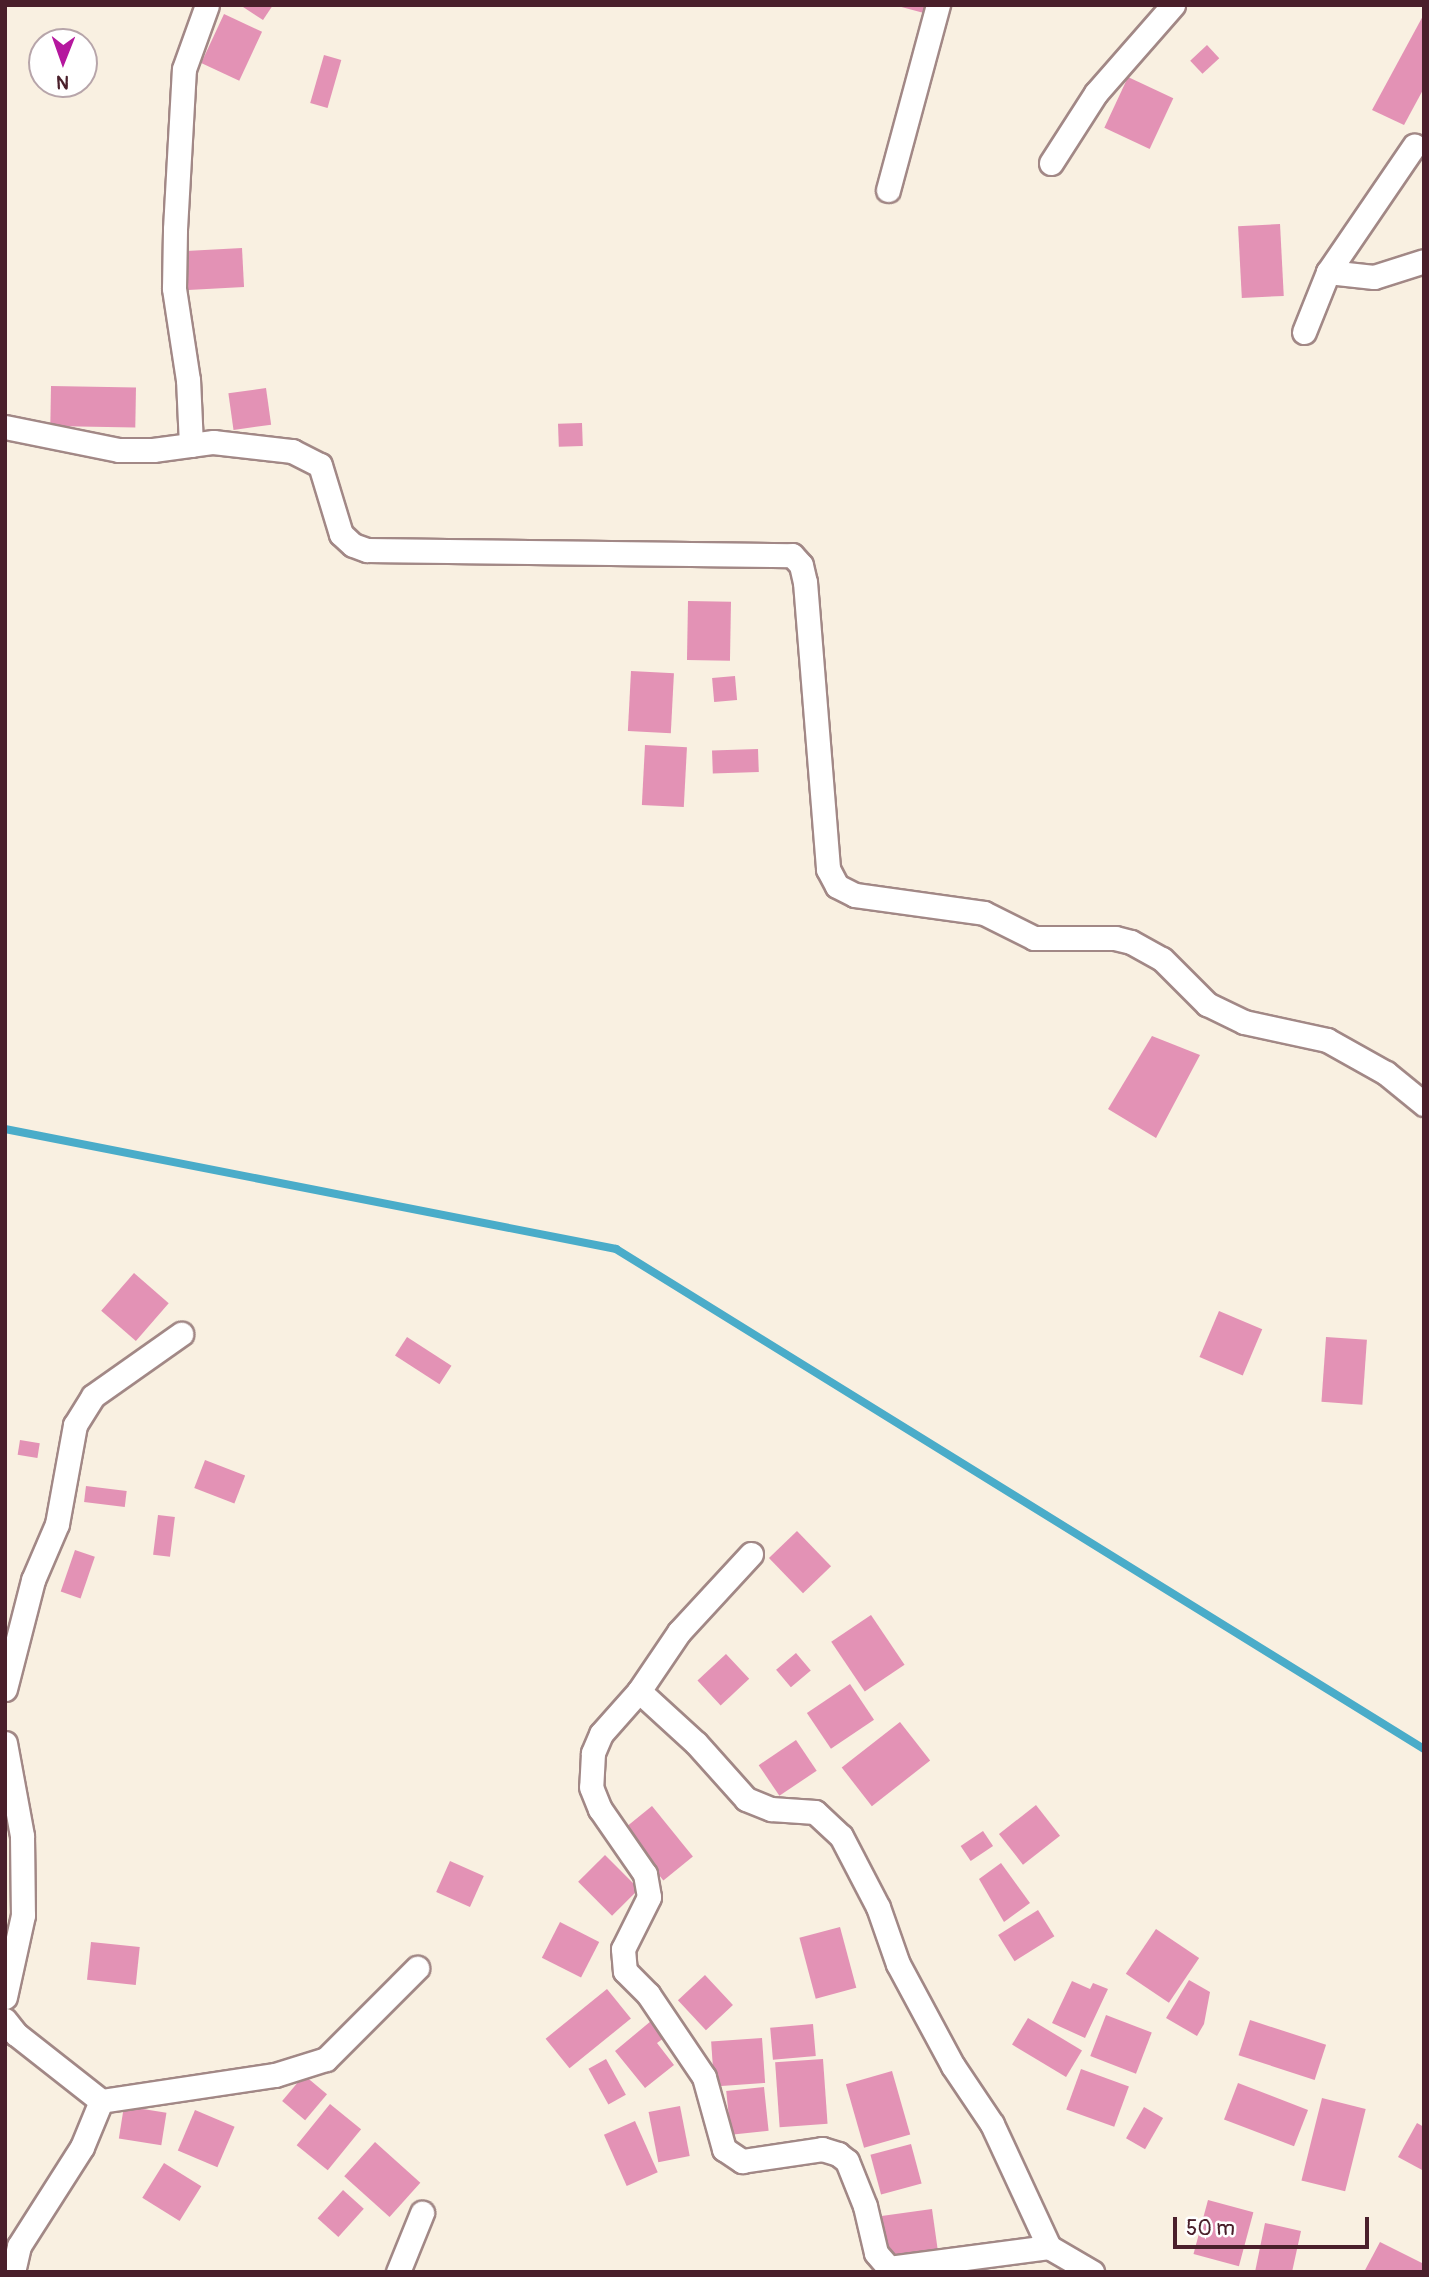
<!DOCTYPE html>
<html>
<head>
<meta charset="utf-8">
<style>
  body { margin:0 }
  #map { position:relative; width:1429px; height:2277px; overflow:hidden; background:#f9f0e1; font-family:Pangolin,sans-serif }
  div>[style] { position:absolute }
  [style*='--x'] { left:calc(var(--x)*1px); top:calc(var(--y)*1px); width:calc(var(--w)*1px); rotate:calc(var(--a)*1deg) }
  .stream>* { height:8px; margin:-4px; padding:0 4px; transform-origin:4px; border-radius:4px; background:#4aacc9 }
  .building>* { inset:0; background:#e392b5; transform-origin:0 0 }
  .roads { filter:drop-shadow(2px 0 #a28886) drop-shadow(-2px 0 #a28886) drop-shadow(0 2px #a28886) drop-shadow(0 -2px #a28886) }
  .street>* { height:23px; margin:-11.5px; padding:0 11.5px; transform-origin:11.5px; border-radius:11.5px; background:#fff }
  span { translate:-50% -50%; white-space:nowrap; text-align:center; line-height:1.15; -webkit-text-stroke:6px #fff; paint-order:stroke }
  .frame { position:absolute; inset:0; border:7px solid #4a1f2b; pointer-events:none }
  .north { position:absolute; left:28px; top:28px; width:70px; height:70px; box-sizing:border-box; background:#fff; border:2px solid #b7a5aa; border-radius:50%; rotate:181deg; font-size:19px; font-weight:700; line-height:28px; text-align:center; color:#4a1f2b }
  .north::after { content:''; display:block; margin:auto; width:24px; height:32px; background:#b5179e; clip-path:polygon(50% 0,100% 100%,50% 72%,0 100%) }
  .scale { position:absolute; left:1173px; top:2217px; width:196px; height:32px; box-sizing:border-box; border:4px solid #4a1f2b; border-top:0; padding-left:9px; font-size:21px; line-height:24px; white-space:nowrap; color:#4a1f2b; -webkit-text-stroke:5px #fff; paint-order:stroke }
</style>
</head>
<body>
<div id="map">
  <div class="stream">
    <i style="--x:5;--y:1129;--w:623;--a:11.11"></i>
    <i style="--x:616;--y:1249;--w:950;--a:31.75"></i>
  </div>
  <div class="building">
    <i style="clip-path:polygon(240px 5px,273px 5px,263px 20px)"></i>
    <i style="clip-path:polygon(894px 5px,938px 5px,935px 16px)"></i>
    <i style="left:224px;top:14px;width:42px;height:54px;rotate:25deg"></i>
    <i style="clip-path:polygon(1424px 14px,1424px 88px,1404px 125px,1372px 110px)"></i>
    <i style="left:1207px;top:45px;width:18px;height:23px;rotate:47deg"></i>
    <i style="left:324px;top:55px;width:18px;height:50px;rotate:16deg"></i>
    <i style="left:1128px;top:77px;width:50px;height:56px;rotate:25deg"></i>
    <i style="left:1280px;top:224px;width:72px;height:42px;rotate:87deg"></i>
    <i style="left:242px;top:248px;width:39px;height:56px;rotate:87deg"></i>
    <i style="left:51px;top:386px;width:85px;height:40px;rotate:1deg"></i>
    <i style="left:266px;top:388px;width:37px;height:38px;rotate:82deg"></i>
    <i style="left:582px;top:423px;width:23px;height:24px;rotate:88deg"></i>
    <i style="left:688px;top:601px;width:43px;height:59px;rotate:1deg"></i>
    <i style="left:631px;top:671px;width:43px;height:60px;rotate:3deg"></i>
    <i style="left:735px;top:676px;width:24px;height:23px;rotate:85deg"></i>
    <i style="left:645px;top:745px;width:42px;height:60px;rotate:3deg"></i>
    <i style="left:758px;top:749px;width:23px;height:46px;rotate:88deg"></i>
    <i style="clip-path:polygon(1152px 1036px,1200px 1055px,1156px 1138px,1108px 1109px)"></i>
    <i style="left:134px;top:1273px;width:46px;height:50px;rotate:41deg"></i>
    <i style="left:1219px;top:1311px;width:47px;height:50px;rotate:23deg"></i>
    <i style="left:407px;top:1337px;width:53px;height:22px;rotate:33deg"></i>
    <i style="left:1326px;top:1337px;width:41px;height:65px;rotate:4deg"></i>
    <i style="left:20px;top:1440px;width:20px;height:15px;rotate:9deg"></i>
    <i style="left:205px;top:1460px;width:43px;height:30px;rotate:21deg"></i>
    <i style="left:86px;top:1486px;width:41px;height:16px;rotate:7deg"></i>
    <i style="left:158px;top:1515px;width:17px;height:40px;rotate:7deg"></i>
    <i style="left:797px;top:1531px;width:49px;height:39px;rotate:46deg"></i>
    <i style="left:75px;top:1550px;width:21px;height:44px;rotate:19deg"></i>
    <i style="left:871px;top:1615px;width:60px;height:48px;rotate:56deg"></i>
    <i style="left:796px;top:1653px;width:23px;height:26px;rotate:50deg"></i>
    <i style="left:726px;top:1654px;width:34px;height:39px;rotate:47deg"></i>
    <i style="left:850px;top:1684px;width:43px;height:52px;rotate:56deg"></i>
    <i style="left:900px;top:1722px;width:49px;height:74px;rotate:52deg"></i>
    <i style="left:796px;top:1740px;width:37px;height:45px;rotate:56deg"></i>
    <i style="left:1036px;top:1805px;width:39px;height:47px;rotate:52deg"></i>
    <i style="left:652px;top:1806px;width:65px;height:38px;rotate:51deg"></i>
    <i style="left:983px;top:1831px;width:18px;height:27px;rotate:56deg"></i>
    <i style="left:605px;top:1855px;width:48px;height:38px;rotate:45deg"></i>
    <i style="left:450px;top:1861px;width:37px;height:34px;rotate:24deg"></i>
    <i style="clip-path:polygon(1001px 1863px,1030px 1903px,1004px 1922px,979px 1879px)"></i>
    <i style="left:1038px;top:1910px;width:31px;height:47px;rotate:58deg"></i>
    <i style="left:560px;top:1922px;width:44px;height:40px;rotate:27deg"></i>
    <i style="left:840px;top:1927px;width:63px;height:42px;rotate:75deg"></i>
    <i style="left:1156px;top:1929px;width:52px;height:54px;rotate:34deg"></i>
    <i style="left:91px;top:1942px;width:49px;height:38px;rotate:6deg"></i>
    <i style="left:705px;top:1975px;width:41px;height:37px;rotate:47deg"></i>
    <i style="clip-path:polygon(1189px 1980px,1210px 1992px,1204px 2024px,1197px 2036px,1166px 2018px)"></i>
    <i style="clip-path:polygon(1072px 1981px,1090px 1989px,1093px 1983px,1108px 1989px,1085px 2038px,1052px 2023px)"></i>
    <i style="left:607px;top:1989px;width:38px;height:79px;rotate:51deg"></i>
    <i style="left:1106px;top:2015px;width:49px;height:44px;rotate:21deg"></i>
    <i style="left:1028px;top:2018px;width:63px;height:31px;rotate:31deg"></i>
    <i style="left:1250px;top:2020px;width:80px;height:37px;rotate:18deg"></i>
    <i style="clip-path:polygon(651px 2021px,664px 2038px,657px 2043px,674px 2065px,645px 2088px,615px 2051px)"></i>
    <i style="left:813px;top:2024px;width:32px;height:43px;rotate:85deg"></i>
    <i style="left:762px;top:2038px;width:45px;height:51px;rotate:86deg"></i>
    <i style="left:606px;top:2059px;width:41px;height:20px;rotate:61deg"></i>
    <i style="left:823px;top:2059px;width:65px;height:48px;rotate:86deg"></i>
    <i style="left:1081px;top:2069px;width:51px;height:43px;rotate:20deg"></i>
    <i style="left:892px;top:2071px;width:66px;height:48px;rotate:74deg"></i>
    <i style="left:304px;top:2075px;width:30px;height:34px;rotate:40deg"></i>
    <i style="left:1238px;top:2083px;width:75px;height:39px;rotate:21deg"></i>
    <i style="left:764px;top:2087px;width:44px;height:38px;rotate:84deg"></i>
    <i style="left:1322px;top:2098px;width:45px;height:85px;rotate:14deg"></i>
    <i style="left:330px;top:2104px;width:40px;height:53px;rotate:39deg"></i>
    <i style="left:124px;top:2106px;width:43px;height:33px;rotate:9deg"></i>
    <i style="left:680px;top:2106px;width:51px;height:32px;rotate:79deg"></i>
    <i style="left:1144px;top:2107px;width:22px;height:36px;rotate:30deg"></i>
    <i style="left:195px;top:2110px;width:43px;height:44px;rotate:23deg"></i>
    <i style="left:635px;top:2121px;width:56px;height:34px;rotate:66deg"></i>
    <i style="clip-path:polygon(1417px 2123px,1424px 2127px,1424px 2171px,1398px 2157px)"></i>
    <i style="left:375px;top:2142px;width:61px;height:46px;rotate:42deg"></i>
    <i style="left:911px;top:2144px;width:41px;height:42px;rotate:75deg"></i>
    <i style="left:164px;top:2163px;width:44px;height:41px;rotate:32deg"></i>
    <i style="left:343px;top:2190px;width:28px;height:38px;rotate:42deg"></i>
    <i style="left:1208px;top:2200px;width:47px;height:56px;rotate:15deg"></i>
    <i style="left:932px;top:2209px;width:44px;height:51px;rotate:82deg"></i>
    <i style="clip-path:polygon(1265px 2223px,1301px 2231px,1292px 2272px,1255px 2272px)"></i>
    <i style="clip-path:polygon(1380px 2242px,1424px 2264px,1424px 2272px,1364px 2272px)"></i>
  </div>
  <div class="roads">
    <div class="street">
      <i style="--x:1051;--y:163;--w:83;--a:-57.3"></i>
      <i style="--x:1096;--y:93;--w:117;--a:-48.8"></i>
      <i style="--x:888;--y:190;--w:192;--a:-74.9"></i>
      <i style="--x:1328;--y:272;--w:46;--a:6.2"></i>
      <i style="--x:1374;--y:277;--w:52;--a:-17.7"></i>
      <i style="--x:1304;--y:332;--w:65;--a:-68.2"></i>
      <i style="--x:1328;--y:272;--w:153;--a:-55.7"></i>
      <i style="--x:5;--y:427;--w:116;--a:11.4"></i>
      <i style="--x:119;--y:450;--w:34;--a:0"></i>
      <i style="--x:153;--y:450;--w:61;--a:-7.6"></i>
      <i style="--x:213;--y:442;--w:80;--a:6.5"></i>
      <i style="--x:292;--y:451;--w:31;--a:27"></i>
      <i style="--x:320;--y:465;--w:72;--a:73.1"></i>
      <i style="--x:341;--y:534;--w:16;--a:43"></i>
      <i style="--x:353;--y:545;--w:15;--a:20"></i>
      <i style="--x:367;--y:550;--w:425;--a:0.7"></i>
      <i style="--x:792;--y:555;--w:13;--a:48"></i>
      <i style="--x:801;--y:565;--w:17;--a:77"></i>
      <i style="--x:805;--y:582;--w:288;--a:85.4"></i>
      <i style="--x:828;--y:869;--w:19;--a:62"></i>
      <i style="--x:837;--y:886;--w:20;--a:27"></i>
      <i style="--x:855;--y:895;--w:130;--a:7.9"></i>
      <i style="--x:984;--y:913;--w:56;--a:26.6"></i>
      <i style="--x:1034;--y:938;--w:81;--a:0"></i>
      <i style="--x:1115;--y:938;--w:16;--a:14"></i>
      <i style="--x:1131;--y:942;--w:35;--a:29"></i>
      <i style="--x:1162;--y:959;--w:64;--a:45"></i>
      <i style="--x:1207;--y:1004;--w:41;--a:25.9"></i>
      <i style="--x:1244;--y:1022;--w:85;--a:12.2"></i>
      <i style="--x:1327;--y:1040;--w:68;--a:29.2"></i>
      <i style="--x:1386;--y:1073;--w:49;--a:39.2"></i>
      <i style="--x:191;--y:445;--w:65;--a:-92.6"></i>
      <i style="--x:188;--y:380;--w:93;--a:-98.7"></i>
      <i style="--x:174;--y:288;--w:59;--a:-89"></i>
      <i style="--x:175;--y:229;--w:160;--a:-86.8"></i>
      <i style="--x:184;--y:69;--w:68;--a:-70.2"></i>
      <i style="--x:751;--y:1554;--w:106;--a:132.7"></i>
      <i style="--x:679;--y:1632;--w:71;--a:124.1"></i>
      <i style="--x:639;--y:1691;--w:57;--a:131.5"></i>
      <i style="--x:601;--y:1734;--w:21;--a:113"></i>
      <i style="--x:593;--y:1753;--w:34;--a:93"></i>
      <i style="--x:591;--y:1787;--w:24;--a:68"></i>
      <i style="--x:600;--y:1809;--w:79;--a:55.3"></i>
      <i style="--x:645;--y:1874;--w:23;--a:80"></i>
      <i style="--x:649;--y:1897;--w:58;--a:116.6"></i>
      <i style="--x:623;--y:1949;--w:22;--a:85"></i>
      <i style="--x:625;--y:1971;--w:33;--a:45"></i>
      <i style="--x:648;--y:1994;--w:100;--a:56"></i>
      <i style="--x:704;--y:2077;--w:75;--a:74.5"></i>
      <i style="--x:724;--y:2149;--w:22;--a:34"></i>
      <i style="--x:742;--y:2161;--w:81;--a:-8.5"></i>
      <i style="--x:822;--y:2149;--w:17;--a:17"></i>
      <i style="--x:838;--y:2154;--w:11;--a:38"></i>
      <i style="--x:847;--y:2161;--w:48;--a:68.2"></i>
      <i style="--x:865;--y:2206;--w:48;--a:76.8"></i>
      <i style="--x:876;--y:2253;--w:20;--a:49"></i>
      <i style="--x:889;--y:2268;--w:161;--a:-7.5"></i>
      <i style="--x:1049;--y:2247;--w:50;--a:30.2"></i>
      <i style="--x:5;--y:1689;--w:113;--a:-75.6"></i>
      <i style="--x:33;--y:1580;--w:61;--a:-66.8"></i>
      <i style="--x:57;--y:1524;--w:101;--a:-79.7"></i>
      <i style="--x:75;--y:1425;--w:34;--a:-58"></i>
      <i style="--x:93;--y:1396;--w:108;--a:-35.2"></i>
      <i style="--x:639;--y:1691;--w:77;--a:42.4"></i>
      <i style="--x:696;--y:1743;--w:75;--a:48.2"></i>
      <i style="--x:746;--y:1799;--w:27;--a:22"></i>
      <i style="--x:771;--y:1809;--w:44;--a:3.9"></i>
      <i style="--x:815;--y:1812;--w:35;--a:43"></i>
      <i style="--x:841;--y:1836;--w:80;--a:62.5"></i>
      <i style="--x:878;--y:1907;--w:60;--a:70.7"></i>
      <i style="--x:898;--y:1964;--w:116;--a:61.7"></i>
      <i style="--x:953;--y:2066;--w:70;--a:56.1"></i>
      <i style="--x:992;--y:2124;--w:136;--a:65.1"></i>
      <i style="--x:5;--y:1743;--w:95;--a:79.6"></i>
      <i style="--x:22;--y:1836;--w:79;--a:89.3"></i>
      <i style="--x:23;--y:1915;--w:84;--a:102.4"></i>
      <i style="--x:5;--y:2020;--w:18;--a:52"></i>
      <i style="--x:16;--y:2034;--w:108;--a:38.2"></i>
      <i style="--x:101;--y:2101;--w:50;--a:112.4"></i>
      <i style="--x:82;--y:2147;--w:117;--a:122.5"></i>
      <i style="--x:19;--y:2246;--w:27;--a:103"></i>
      <i style="--x:101;--y:2101;--w:176;--a:-8.5"></i>
      <i style="--x:275;--y:2075;--w:53;--a:-17.4"></i>
      <i style="--x:326;--y:2059;--w:129;--a:-45"></i>
      <i style="--x:398;--y:2272;--w:64;--a:-67.9"></i>
    </div>
  </div>
  <div class="frame"></div>
  <div class="north">N</div>
  <div class="scale">50 m</div>
</div>
</body>
</html>
